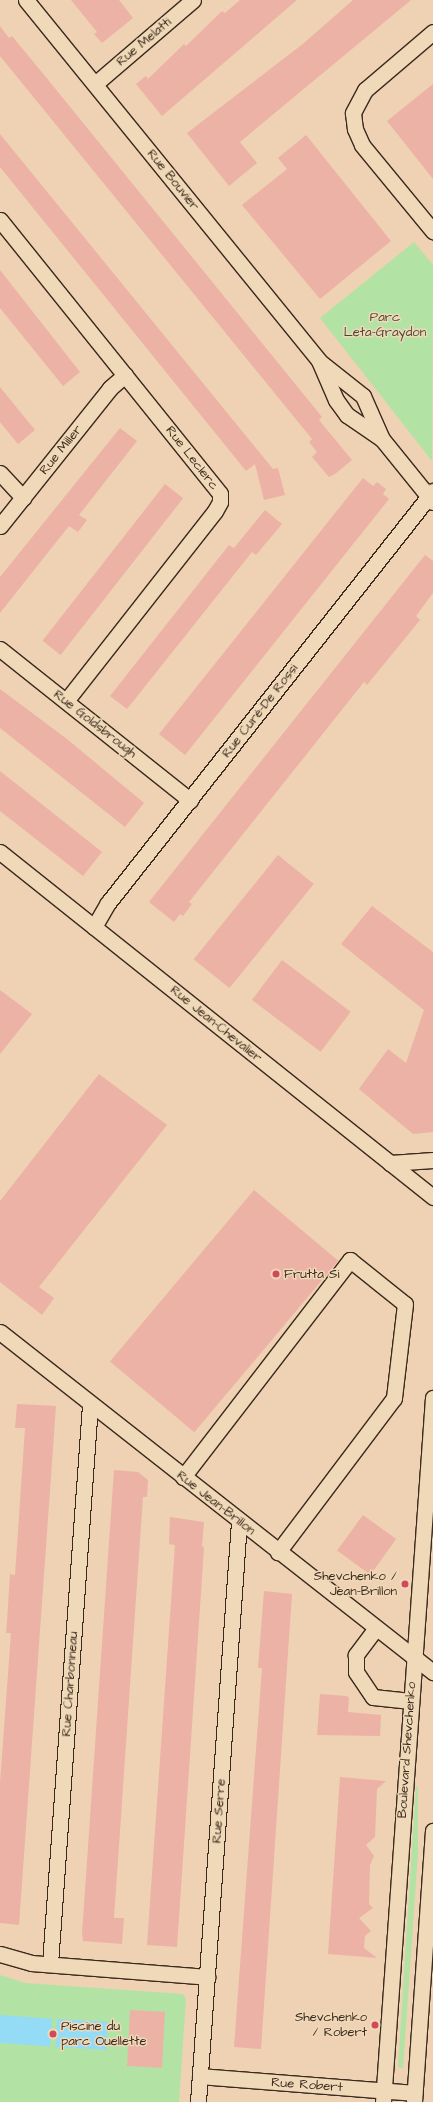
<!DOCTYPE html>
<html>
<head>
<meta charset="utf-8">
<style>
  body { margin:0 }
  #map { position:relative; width:433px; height:2102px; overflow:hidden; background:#efd1b4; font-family:"Architects Daughter",sans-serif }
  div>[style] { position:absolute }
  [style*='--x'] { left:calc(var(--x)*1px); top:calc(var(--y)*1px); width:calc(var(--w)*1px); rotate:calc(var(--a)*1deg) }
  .green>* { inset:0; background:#b2e3a4 }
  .water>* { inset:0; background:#94dbf6; transform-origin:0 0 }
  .building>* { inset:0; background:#ecb2a6; transform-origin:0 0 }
  .roads { filter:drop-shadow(1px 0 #3b2a1e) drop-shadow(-1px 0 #3b2a1e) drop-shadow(0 1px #3b2a1e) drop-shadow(0 -1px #3b2a1e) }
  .minor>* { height:15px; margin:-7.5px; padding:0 7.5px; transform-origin:7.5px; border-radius:7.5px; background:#f0d9b8 }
  .dots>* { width:11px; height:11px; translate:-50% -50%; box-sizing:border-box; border:2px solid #f0d9b8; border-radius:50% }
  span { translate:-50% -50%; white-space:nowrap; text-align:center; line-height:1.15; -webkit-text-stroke:3px #f0d9b8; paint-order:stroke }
  .street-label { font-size:13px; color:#3b2a1e }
  .park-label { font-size:13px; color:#4d4632 }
  .poi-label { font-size:13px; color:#3b2a1e }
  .left { translate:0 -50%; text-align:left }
  .right { translate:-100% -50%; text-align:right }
</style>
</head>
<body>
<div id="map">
  <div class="green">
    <i style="clip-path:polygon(414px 242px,433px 265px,432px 461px,320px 318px)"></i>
    <i style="clip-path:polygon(418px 1786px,418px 1853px,403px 2068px,398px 2067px,416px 1787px)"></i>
    <i style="clip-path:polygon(0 1975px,25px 1983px,183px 1994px,186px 1999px,179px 2102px,0 2102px)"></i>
  </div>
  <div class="water">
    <i style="left:0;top:2015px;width:52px;height:28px;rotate:4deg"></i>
    <i style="left:57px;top:2019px;width:51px;height:28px;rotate:3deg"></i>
  </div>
  <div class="building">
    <i style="clip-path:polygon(71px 0,119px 0,133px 18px,102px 43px,94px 34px,97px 32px)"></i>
    <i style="clip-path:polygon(240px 0,297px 0,162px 116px,136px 84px,146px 76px,148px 79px,184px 44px,186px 46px,222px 11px,225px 13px)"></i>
    <i style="clip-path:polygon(353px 0,411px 0,240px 142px,257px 163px,229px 186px,187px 133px,304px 43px)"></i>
    <i style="clip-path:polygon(0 26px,9px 38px,12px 36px,45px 76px,322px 417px,319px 420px,352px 460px,335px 474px,329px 477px,312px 457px,317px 452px,309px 442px,312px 439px,0 56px)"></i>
    <i style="clip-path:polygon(433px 84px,433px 179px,387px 121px)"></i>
    <i style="clip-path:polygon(0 134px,273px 469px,278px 468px,285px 495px,264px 500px,255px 464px,246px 471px,0 167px)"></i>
    <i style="clip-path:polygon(306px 135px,391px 241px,320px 299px,242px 205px,287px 169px,278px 158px)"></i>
    <i style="clip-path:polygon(0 270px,80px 372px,63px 386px,0 308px)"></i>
    <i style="clip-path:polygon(0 387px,35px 430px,18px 444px,0 422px)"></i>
    <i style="clip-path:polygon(120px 428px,137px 441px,79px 515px,87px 520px,78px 532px,69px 526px,0 613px,0 577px)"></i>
    <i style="clip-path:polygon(363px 478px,373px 486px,377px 482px,386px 489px,383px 494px,389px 499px,185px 755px,159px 734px)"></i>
    <i style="left:165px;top:484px;width:23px;height:199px;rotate:38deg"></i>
    <i style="clip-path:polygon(265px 510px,282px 524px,256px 555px,252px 552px,127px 709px,110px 696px,229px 545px,234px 548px)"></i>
    <i style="clip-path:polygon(425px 555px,433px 561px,433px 593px,416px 616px,420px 620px,367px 685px,364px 682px,189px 902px,192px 904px,183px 916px,180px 914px,174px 922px,149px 902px)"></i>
    <i style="clip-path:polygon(0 689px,67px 739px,144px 803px,125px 827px,0 728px)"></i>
    <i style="clip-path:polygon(0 771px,102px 852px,83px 876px,0 811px)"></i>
    <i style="left:278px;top:855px;width:46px;height:134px;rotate:39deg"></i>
    <i style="clip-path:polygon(372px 906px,433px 952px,433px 1132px,413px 1134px,359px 1089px,388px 1049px,406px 1063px,424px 1010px,341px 944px)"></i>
    <i style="left:282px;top:960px;width:86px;height:50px;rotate:37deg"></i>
    <i style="clip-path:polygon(0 990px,32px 1014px,0 1054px)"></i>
    <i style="clip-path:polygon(99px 1074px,167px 1125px,39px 1287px,54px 1298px,42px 1315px,0 1282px,0 1201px)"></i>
    <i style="left:254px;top:1190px;width:110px;height:224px;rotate:40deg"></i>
    <i style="clip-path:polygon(17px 1404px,56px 1406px,19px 1925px,0 1923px,0 1783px,11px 1633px,6px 1633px,7px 1622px,10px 1574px,15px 1575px,25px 1428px,15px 1428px)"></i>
    <i style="clip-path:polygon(114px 1470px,138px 1472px,148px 1480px,147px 1497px,143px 1497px,114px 1918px,124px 1918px,122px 1944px,83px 1941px,82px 1934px)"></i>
    <i style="left:363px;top:1515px;width:41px;height:44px;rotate:36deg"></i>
    <i style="clip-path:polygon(170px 1517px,204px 1522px,202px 1546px,204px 1548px,177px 1947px,147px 1945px,175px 1545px,169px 1544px)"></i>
    <i style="clip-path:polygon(264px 1591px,292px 1594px,261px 2049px,234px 2047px,262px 1668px,258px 1668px)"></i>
    <i style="clip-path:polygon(320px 1694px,347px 1696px,349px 1698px,348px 1712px,381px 1715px,380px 1736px,317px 1735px)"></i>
    <i style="clip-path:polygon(340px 1777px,386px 1781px,377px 1789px,375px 1837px,366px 1845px,374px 1856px,370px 1865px,369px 1904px,373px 1908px,359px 1918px,371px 1931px,365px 1936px,364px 1948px,377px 1958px,328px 1954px)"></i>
    <i style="left:130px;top:2010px;width:35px;height:56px;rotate:3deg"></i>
  </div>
  <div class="roads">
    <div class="minor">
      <i style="--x:26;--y:0;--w:465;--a:50.9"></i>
      <i style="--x:319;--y:361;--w:56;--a:38.5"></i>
      <i style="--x:363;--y:396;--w:47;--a:66.2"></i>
      <i style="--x:382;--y:439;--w:81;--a:51"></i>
      <i style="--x:433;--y:32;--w:89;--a:139.5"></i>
      <i style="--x:365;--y:90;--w:26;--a:118"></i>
      <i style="--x:353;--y:113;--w:16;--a:83"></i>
      <i style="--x:355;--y:129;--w:17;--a:66"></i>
      <i style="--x:362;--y:145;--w:112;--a:50.5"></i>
      <i style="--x:95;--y:84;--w:129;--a:-40.6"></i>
      <i style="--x:0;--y:220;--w:351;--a:51.2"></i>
      <i style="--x:220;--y:494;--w:8;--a:90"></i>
      <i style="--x:220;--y:502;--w:10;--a:119"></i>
      <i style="--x:215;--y:511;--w:241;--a:128.1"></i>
      <i style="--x:320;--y:363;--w:40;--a:66.6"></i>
      <i style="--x:336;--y:400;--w:19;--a:54"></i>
      <i style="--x:347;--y:415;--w:42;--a:34.4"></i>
      <i style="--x:0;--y:473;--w:34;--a:47"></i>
      <i style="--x:0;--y:526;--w:176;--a:-51.4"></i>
      <i style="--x:110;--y:388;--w:20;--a:-41"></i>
      <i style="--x:0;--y:649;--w:243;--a:38.5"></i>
      <i style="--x:0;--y:852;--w:554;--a:38.55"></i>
      <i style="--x:94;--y:927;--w:28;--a:-60"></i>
      <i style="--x:108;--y:903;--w:525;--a:-51.73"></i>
      <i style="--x:390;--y:1163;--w:43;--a:-4"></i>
      <i style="--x:0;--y:1332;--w:551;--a:38.14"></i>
      <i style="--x:183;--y:1477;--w:274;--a:-52.4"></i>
      <i style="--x:350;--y:1260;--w:70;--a:38.7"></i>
      <i style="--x:405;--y:1304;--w:95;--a:96.7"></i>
      <i style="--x:394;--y:1398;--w:193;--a:127"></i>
      <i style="--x:376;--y:1628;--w:34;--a:127"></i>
      <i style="--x:356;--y:1655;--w:17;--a:90"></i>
      <i style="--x:356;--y:1672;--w:30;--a:56"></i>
      <i style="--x:373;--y:1697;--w:38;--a:6"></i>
      <i style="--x:0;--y:1954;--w:32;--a:16"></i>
      <i style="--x:31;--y:1963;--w:177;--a:4.5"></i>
      <i style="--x:50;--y:1964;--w:561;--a:-85.91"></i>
      <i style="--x:200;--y:2076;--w:215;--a:4.5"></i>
      <i style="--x:198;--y:2102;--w:582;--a:-85.96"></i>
      <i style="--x:383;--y:2102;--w:706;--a:-85.94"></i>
      <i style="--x:414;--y:2102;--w:272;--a:-86"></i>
    </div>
  </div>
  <div class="dots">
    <i style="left:276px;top:1274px;background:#d1495b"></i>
    <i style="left:405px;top:1584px;background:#d1495b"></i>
    <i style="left:375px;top:2025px;background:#d1495b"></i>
    <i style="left:53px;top:2034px;background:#d1495b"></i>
  </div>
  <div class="street-label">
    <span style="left:144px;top:42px;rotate:-40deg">Rue Melatti</span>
    <span style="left:173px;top:180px;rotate:51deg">Rue Bouvier</span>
    <span style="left:61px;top:450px;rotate:-51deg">Rue Miller</span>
    <span style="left:192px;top:458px;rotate:52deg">Rue Leclerc</span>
    <span style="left:260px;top:711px;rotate:-52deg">Rue Curé-De Rossi</span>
    <span style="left:95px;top:724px;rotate:38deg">Rue Goldsbrough</span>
    <span style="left:216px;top:1024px;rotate:39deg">Rue Jean-Chevalier</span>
    <span style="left:216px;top:1503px;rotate:38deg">Rue Jean-Brillon</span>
    <span style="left:70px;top:1684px;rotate:-86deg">Rue Charbonneau</span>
    <span style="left:407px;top:1750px;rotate:-86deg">Boulevard Shevchenko</span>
    <span style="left:219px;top:1811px;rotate:-86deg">Rue Serre</span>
    <span style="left:307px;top:2085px;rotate:4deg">Rue Robert</span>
  </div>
  <div class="park-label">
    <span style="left:385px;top:325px">Parc<br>Leta-Graydon</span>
  </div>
  <div class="poi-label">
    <span class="left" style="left:284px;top:1274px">Frutta Si</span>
    <span class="right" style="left:397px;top:1584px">Shevchenko /<br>Jean-Brillon</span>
    <span class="right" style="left:367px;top:2025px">Shevchenko<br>/ Robert</span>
    <span class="left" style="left:61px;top:2034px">Piscine du<br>parc Ouellette</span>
  </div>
</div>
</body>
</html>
